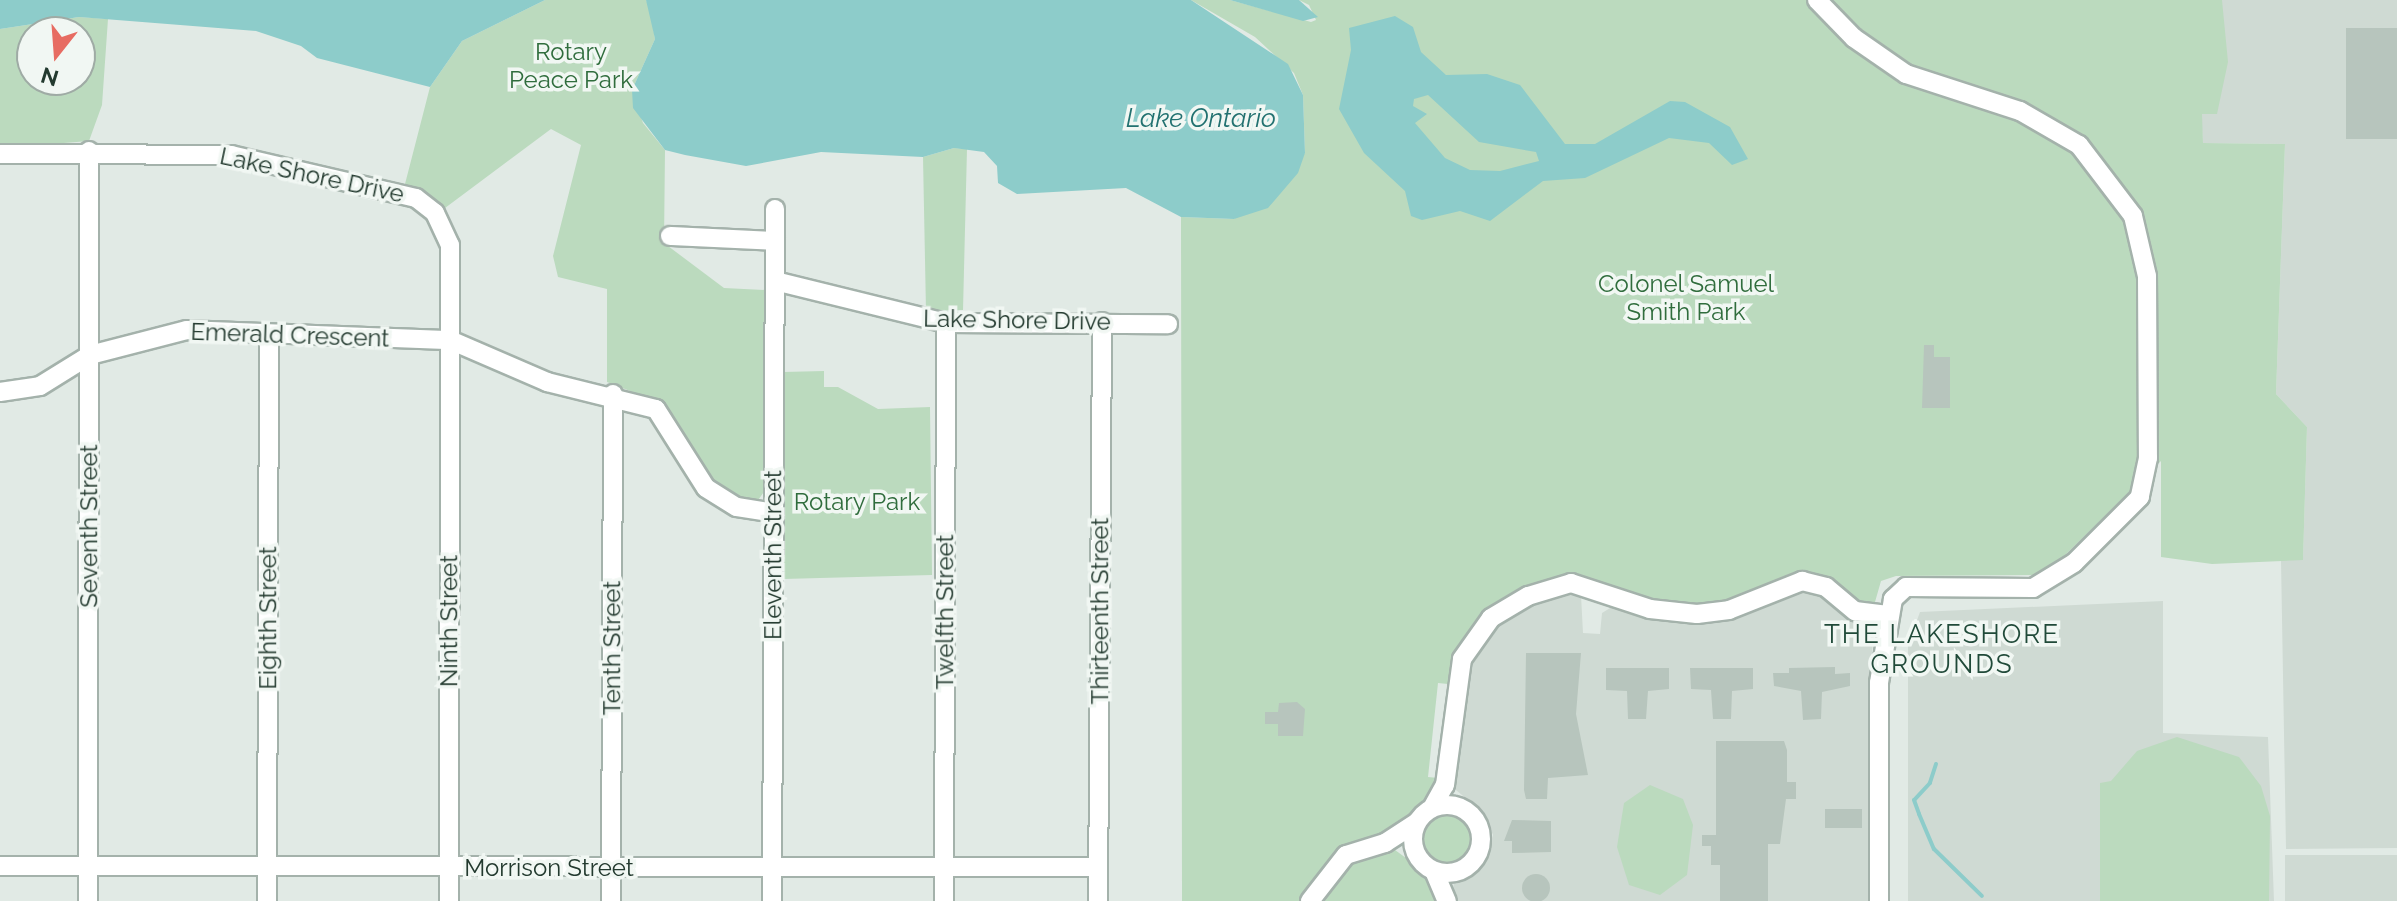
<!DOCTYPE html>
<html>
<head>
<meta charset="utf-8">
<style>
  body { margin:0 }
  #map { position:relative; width:2397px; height:901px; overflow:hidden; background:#e1eae5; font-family:Raleway,sans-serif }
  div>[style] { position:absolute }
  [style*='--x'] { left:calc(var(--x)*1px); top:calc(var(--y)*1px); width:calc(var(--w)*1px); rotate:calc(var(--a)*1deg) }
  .built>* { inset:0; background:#cfdad3; transform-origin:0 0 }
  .green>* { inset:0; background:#bbdabe }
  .round { border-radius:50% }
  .water>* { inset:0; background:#8dccca }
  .stream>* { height:4px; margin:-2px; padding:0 2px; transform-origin:2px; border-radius:2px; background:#8dccca }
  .building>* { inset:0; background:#b7c5bd; transform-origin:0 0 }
  .roads { filter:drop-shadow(2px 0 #a4b2ab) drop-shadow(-2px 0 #a4b2ab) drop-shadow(0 2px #a4b2ab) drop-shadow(0 -2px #a4b2ab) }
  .minor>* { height:18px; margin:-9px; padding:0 9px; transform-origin:9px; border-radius:9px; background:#fff }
  .minor>.ring { margin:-9px; padding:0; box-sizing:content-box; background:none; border:18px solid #fff; border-radius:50% }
  span { translate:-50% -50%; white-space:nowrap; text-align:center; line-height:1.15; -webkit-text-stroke:7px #f1f7f3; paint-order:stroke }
  .park-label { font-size:24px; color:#306d3d }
  .street-label { font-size:24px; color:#233a2f }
  .water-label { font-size:26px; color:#227170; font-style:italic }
  .neighbourhood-label { font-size:26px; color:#204a39; letter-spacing:2px }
  .north { position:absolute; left:16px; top:16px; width:80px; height:80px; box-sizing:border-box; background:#f1f7f3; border:2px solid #9faba5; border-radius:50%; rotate:197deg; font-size:22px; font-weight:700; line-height:32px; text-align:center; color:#233a2f }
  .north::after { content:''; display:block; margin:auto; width:28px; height:36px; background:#e76c62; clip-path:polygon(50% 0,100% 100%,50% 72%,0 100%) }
</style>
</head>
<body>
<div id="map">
  <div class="built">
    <i style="clip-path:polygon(2193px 0,2397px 0,2397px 848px,2286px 849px,2281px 560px,2303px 559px,2307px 427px,2276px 394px,2285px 144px,2203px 143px)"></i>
    <i style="clip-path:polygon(1814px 589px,1875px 624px,1868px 689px,1868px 901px,1452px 901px,1454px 881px,1483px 865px,1493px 835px,1484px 813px,1451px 786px,1460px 689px,1473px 649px,1509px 613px,1564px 590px,1581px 595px,1583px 633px,1600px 634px,1602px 613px,1615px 605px)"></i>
    <i style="clip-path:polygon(2163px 601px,2163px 733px,2268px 737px,2274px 901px,1908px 901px,1908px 645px,1920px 612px)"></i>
    <i style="left:2285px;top:855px;width:112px;height:46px"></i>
  </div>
  <div class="green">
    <i style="clip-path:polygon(545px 0,646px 0,650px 8px,655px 39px,632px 90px,643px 123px,665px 150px,664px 243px,724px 288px,766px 290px,766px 489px,756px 503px,715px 486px,694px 460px,666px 405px,607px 382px,607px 289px,558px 277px,553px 256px,581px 145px,551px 129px,445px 208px,405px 184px,430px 87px,462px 41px)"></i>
    <i style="clip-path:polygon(1191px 0,1230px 0,1311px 22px,1316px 20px,1309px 5px,1299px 0,2222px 0,2228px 62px,2217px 114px,2202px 114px,2203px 143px,2285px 144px,2276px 394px,2307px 427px,2303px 560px,2212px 564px,2161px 557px,2161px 461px,2056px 564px,2035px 575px,1896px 576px,1881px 581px,1875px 602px,1854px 604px,1802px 575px,1789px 576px,1726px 604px,1672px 607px,1572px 577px,1485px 615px,1460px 647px,1448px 684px,1438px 683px,1428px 777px,1438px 778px,1423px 804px,1394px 825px,1395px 850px,1428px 874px,1439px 901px,1182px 901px,1181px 217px,1234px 219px,1305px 153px,1303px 95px,1294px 73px,1255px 37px)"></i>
    <i style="clip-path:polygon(evenodd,79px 17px,108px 19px,102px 105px,89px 141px,0 148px,0 29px,79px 17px,32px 32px,80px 32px,80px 80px,32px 80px,32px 32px)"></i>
    <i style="clip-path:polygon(954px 148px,967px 149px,963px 310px,926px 311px,923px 157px)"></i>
    <i style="clip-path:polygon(824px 371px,824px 387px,838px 387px,878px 409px,930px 407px,932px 575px,783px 579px,783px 372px)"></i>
    <i style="clip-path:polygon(2177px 737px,2239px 757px,2261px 786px,2270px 816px,2269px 901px,2100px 901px,2100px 783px,2111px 781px,2137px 751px)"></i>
    <i style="clip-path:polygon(1650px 785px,1683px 799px,1693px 825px,1687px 875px,1660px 895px,1629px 885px,1617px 847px,1624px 803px)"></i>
    <i class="round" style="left:1420px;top:813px;width:54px;height:54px"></i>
  </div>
  <div class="water">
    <i style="clip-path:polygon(0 0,545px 0,462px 41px,430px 87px,317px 58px,301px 46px,256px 31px,79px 17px,0 29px)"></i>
    <i style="clip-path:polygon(646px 0,1191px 0,1288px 64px,1303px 95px,1305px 153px,1298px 173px,1268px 208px,1234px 219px,1181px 217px,1126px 188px,1017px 194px,998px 183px,997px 166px,984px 152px,954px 148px,923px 157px,821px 152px,746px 166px,685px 155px,665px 150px,633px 108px,632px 90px,655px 39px)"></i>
    <i style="clip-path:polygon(1230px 0,1299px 0,1318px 17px,1303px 21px)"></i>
    <i style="clip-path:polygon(evenodd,1395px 16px,1413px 27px,1421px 52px,1446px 75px,1487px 74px,1520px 85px,1565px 144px,1595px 144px,1670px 101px,1685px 102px,1730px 127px,1748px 159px,1732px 165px,1709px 143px,1669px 138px,1585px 178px,1543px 181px,1490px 221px,1460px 211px,1422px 220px,1411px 216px,1405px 191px,1364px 153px,1339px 109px,1351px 50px,1349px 28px,1395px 16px,1428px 95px,1479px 142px,1536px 152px,1539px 161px,1500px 171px,1470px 170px,1445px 158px,1415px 123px,1427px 114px,1413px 106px,1414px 99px,1428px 95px)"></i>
  </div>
  <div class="stream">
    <i style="--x:1936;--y:764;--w:20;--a:108"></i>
    <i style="--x:1930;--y:783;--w:23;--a:133"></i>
    <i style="--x:1914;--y:800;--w:15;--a:70"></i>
    <i style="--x:1919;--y:814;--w:38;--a:67"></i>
    <i style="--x:1934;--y:849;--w:67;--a:44.4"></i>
  </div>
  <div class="building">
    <i style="left:2346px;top:28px;width:51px;height:111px"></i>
    <i style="clip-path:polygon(1924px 345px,1934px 345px,1934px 357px,1950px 357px,1950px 408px,1922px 408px)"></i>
    <i style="clip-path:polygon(1526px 653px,1581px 653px,1576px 714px,1588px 775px,1548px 778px,1547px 799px,1526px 799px,1524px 790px)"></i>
    <i style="clip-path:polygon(1835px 667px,1835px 674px,1850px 673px,1850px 686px,1822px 692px,1821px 719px,1803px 720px,1801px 691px,1774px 686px,1773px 673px,1789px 673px,1789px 668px)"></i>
    <i style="clip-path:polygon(1606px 668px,1669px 668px,1669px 689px,1648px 691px,1646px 719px,1628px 719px,1627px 691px,1606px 690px)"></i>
    <i style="clip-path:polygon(1690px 668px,1753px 668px,1753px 689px,1732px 691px,1731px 719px,1713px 719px,1711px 690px,1691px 689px)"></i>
    <i style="clip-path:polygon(1297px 702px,1305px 709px,1303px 736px,1278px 736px,1278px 724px,1265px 724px,1265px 712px,1278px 712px,1279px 703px)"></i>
    <i style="clip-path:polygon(1716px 741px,1784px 741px,1787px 750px,1787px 782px,1796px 782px,1796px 799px,1786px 799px,1780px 844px,1768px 844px,1768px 901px,1720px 901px,1720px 865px,1711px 865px,1711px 846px,1702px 846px,1702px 835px,1716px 835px)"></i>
    <i style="left:1825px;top:809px;width:37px;height:19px"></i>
    <i style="clip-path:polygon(1512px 820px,1551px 821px,1551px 852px,1512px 853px,1512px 841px,1504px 841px)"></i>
    <i class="round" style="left:1522px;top:874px;width:28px;height:28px"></i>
  </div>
  <div class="roads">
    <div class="minor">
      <i style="--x:1817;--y:0;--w:53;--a:45.8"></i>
      <i style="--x:1854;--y:38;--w:63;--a:34.7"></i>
      <i style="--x:1906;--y:74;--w:120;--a:18"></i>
      <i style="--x:2020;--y:111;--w:68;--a:30"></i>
      <i style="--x:2079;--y:145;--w:89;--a:52.7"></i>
      <i style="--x:2133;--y:216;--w:62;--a:76.9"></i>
      <i style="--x:2147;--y:276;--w:182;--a:89.7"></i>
      <i style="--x:2148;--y:458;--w:40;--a:102"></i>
      <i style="--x:2140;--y:497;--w:93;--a:135"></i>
      <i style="--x:2074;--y:563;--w:48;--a:148.6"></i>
      <i style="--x:2033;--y:588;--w:127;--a:-179.5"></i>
      <i style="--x:1906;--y:587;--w:18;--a:137"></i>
      <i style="--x:1893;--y:599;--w:85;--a:99.5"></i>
      <i style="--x:1879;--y:683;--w:218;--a:90"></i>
      <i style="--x:0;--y:154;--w:231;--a:0.2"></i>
      <i style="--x:231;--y:155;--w:190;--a:13.1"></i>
      <i style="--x:416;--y:198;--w:24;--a:38"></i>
      <i style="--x:435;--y:213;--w:35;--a:65"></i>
      <i style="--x:450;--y:245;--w:95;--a:90"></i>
      <i style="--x:450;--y:340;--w:106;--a:23.4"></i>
      <i style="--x:547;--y:382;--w:112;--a:13.9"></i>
      <i style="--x:656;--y:409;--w:93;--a:57.7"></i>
      <i style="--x:706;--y:488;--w:36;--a:32"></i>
      <i style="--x:737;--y:507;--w:36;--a:9"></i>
      <i style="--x:670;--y:236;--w:105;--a:2.7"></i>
      <i style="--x:775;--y:281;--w:176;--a:13.8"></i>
      <i style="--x:946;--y:323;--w:222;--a:0.3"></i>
      <i style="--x:0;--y:392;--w:40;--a:-8.5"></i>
      <i style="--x:40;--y:386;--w:59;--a:-31.8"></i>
      <i style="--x:90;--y:355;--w:100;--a:-14.5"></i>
      <i style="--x:187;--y:330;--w:263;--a:2.2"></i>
      <i style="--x:450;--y:340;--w:561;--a:90.1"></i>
      <i class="ring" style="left:1413px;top:805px;width:50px;height:50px"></i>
      <i style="--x:1432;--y:808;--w:26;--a:-61"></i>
      <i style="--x:1445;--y:785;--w:127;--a:-82.3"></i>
      <i style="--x:1462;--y:659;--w:50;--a:-54.7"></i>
      <i style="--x:1491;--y:618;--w:43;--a:-30.7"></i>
      <i style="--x:1528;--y:596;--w:45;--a:-16.8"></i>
      <i style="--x:1571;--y:583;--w:83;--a:18.2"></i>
      <i style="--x:1650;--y:609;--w:47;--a:6.1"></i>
      <i style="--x:1697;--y:614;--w:32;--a:-7"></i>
      <i style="--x:1729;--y:610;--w:79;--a:-21.7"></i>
      <i style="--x:1802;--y:581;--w:25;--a:14"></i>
      <i style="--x:1826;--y:587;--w:38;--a:40"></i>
      <i style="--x:1855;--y:611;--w:33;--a:7"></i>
      <i style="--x:0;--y:866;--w:1098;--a:0.05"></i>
      <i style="--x:1434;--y:871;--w:33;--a:67"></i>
      <i style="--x:88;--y:901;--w:750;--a:-89.92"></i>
      <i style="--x:267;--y:901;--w:567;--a:-89.8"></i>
      <i style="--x:611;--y:901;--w:507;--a:-89.77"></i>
      <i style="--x:772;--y:901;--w:692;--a:-89.75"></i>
      <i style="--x:944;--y:901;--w:578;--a:-89.8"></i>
      <i style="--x:1098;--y:901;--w:579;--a:-89.6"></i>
      <i style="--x:1310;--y:901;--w:58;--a:-52"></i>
      <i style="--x:1346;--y:855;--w:41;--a:-17.1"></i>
      <i style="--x:1385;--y:843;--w:37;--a:-33"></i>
    </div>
  </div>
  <div class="park-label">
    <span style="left:571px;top:66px">Rotary<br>Peace Park</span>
    <span style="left:1686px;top:298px">Colonel Samuel<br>Smith Park</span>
    <span style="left:857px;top:502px">Rotary Park</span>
  </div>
  <div class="street-label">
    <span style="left:312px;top:175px;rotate:12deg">Lake Shore Drive</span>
    <span style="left:1017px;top:320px;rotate:1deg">Lake Shore Drive</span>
    <span style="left:290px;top:335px;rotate:2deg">Emerald Crescent</span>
    <span style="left:89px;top:526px;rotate:-90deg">Seventh Street</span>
    <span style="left:773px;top:555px;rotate:-90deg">Eleventh Street</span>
    <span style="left:1100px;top:611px;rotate:-90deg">Thirteenth Street</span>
    <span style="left:945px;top:612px;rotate:-90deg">Twelfth Street</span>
    <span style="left:268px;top:618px;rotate:-90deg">Eighth Street</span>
    <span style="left:449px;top:621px;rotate:-90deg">Ninth Street</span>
    <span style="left:612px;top:648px;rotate:-90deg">Tenth Street</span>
    <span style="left:549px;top:868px">Morrison Street</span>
  </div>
  <div class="water-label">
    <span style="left:1201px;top:119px">Lake Ontario</span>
  </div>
  <div class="neighbourhood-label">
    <span style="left:1942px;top:650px">THE LAKESHORE<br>GROUNDS</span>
  </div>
  <div class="north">N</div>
</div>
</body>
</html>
